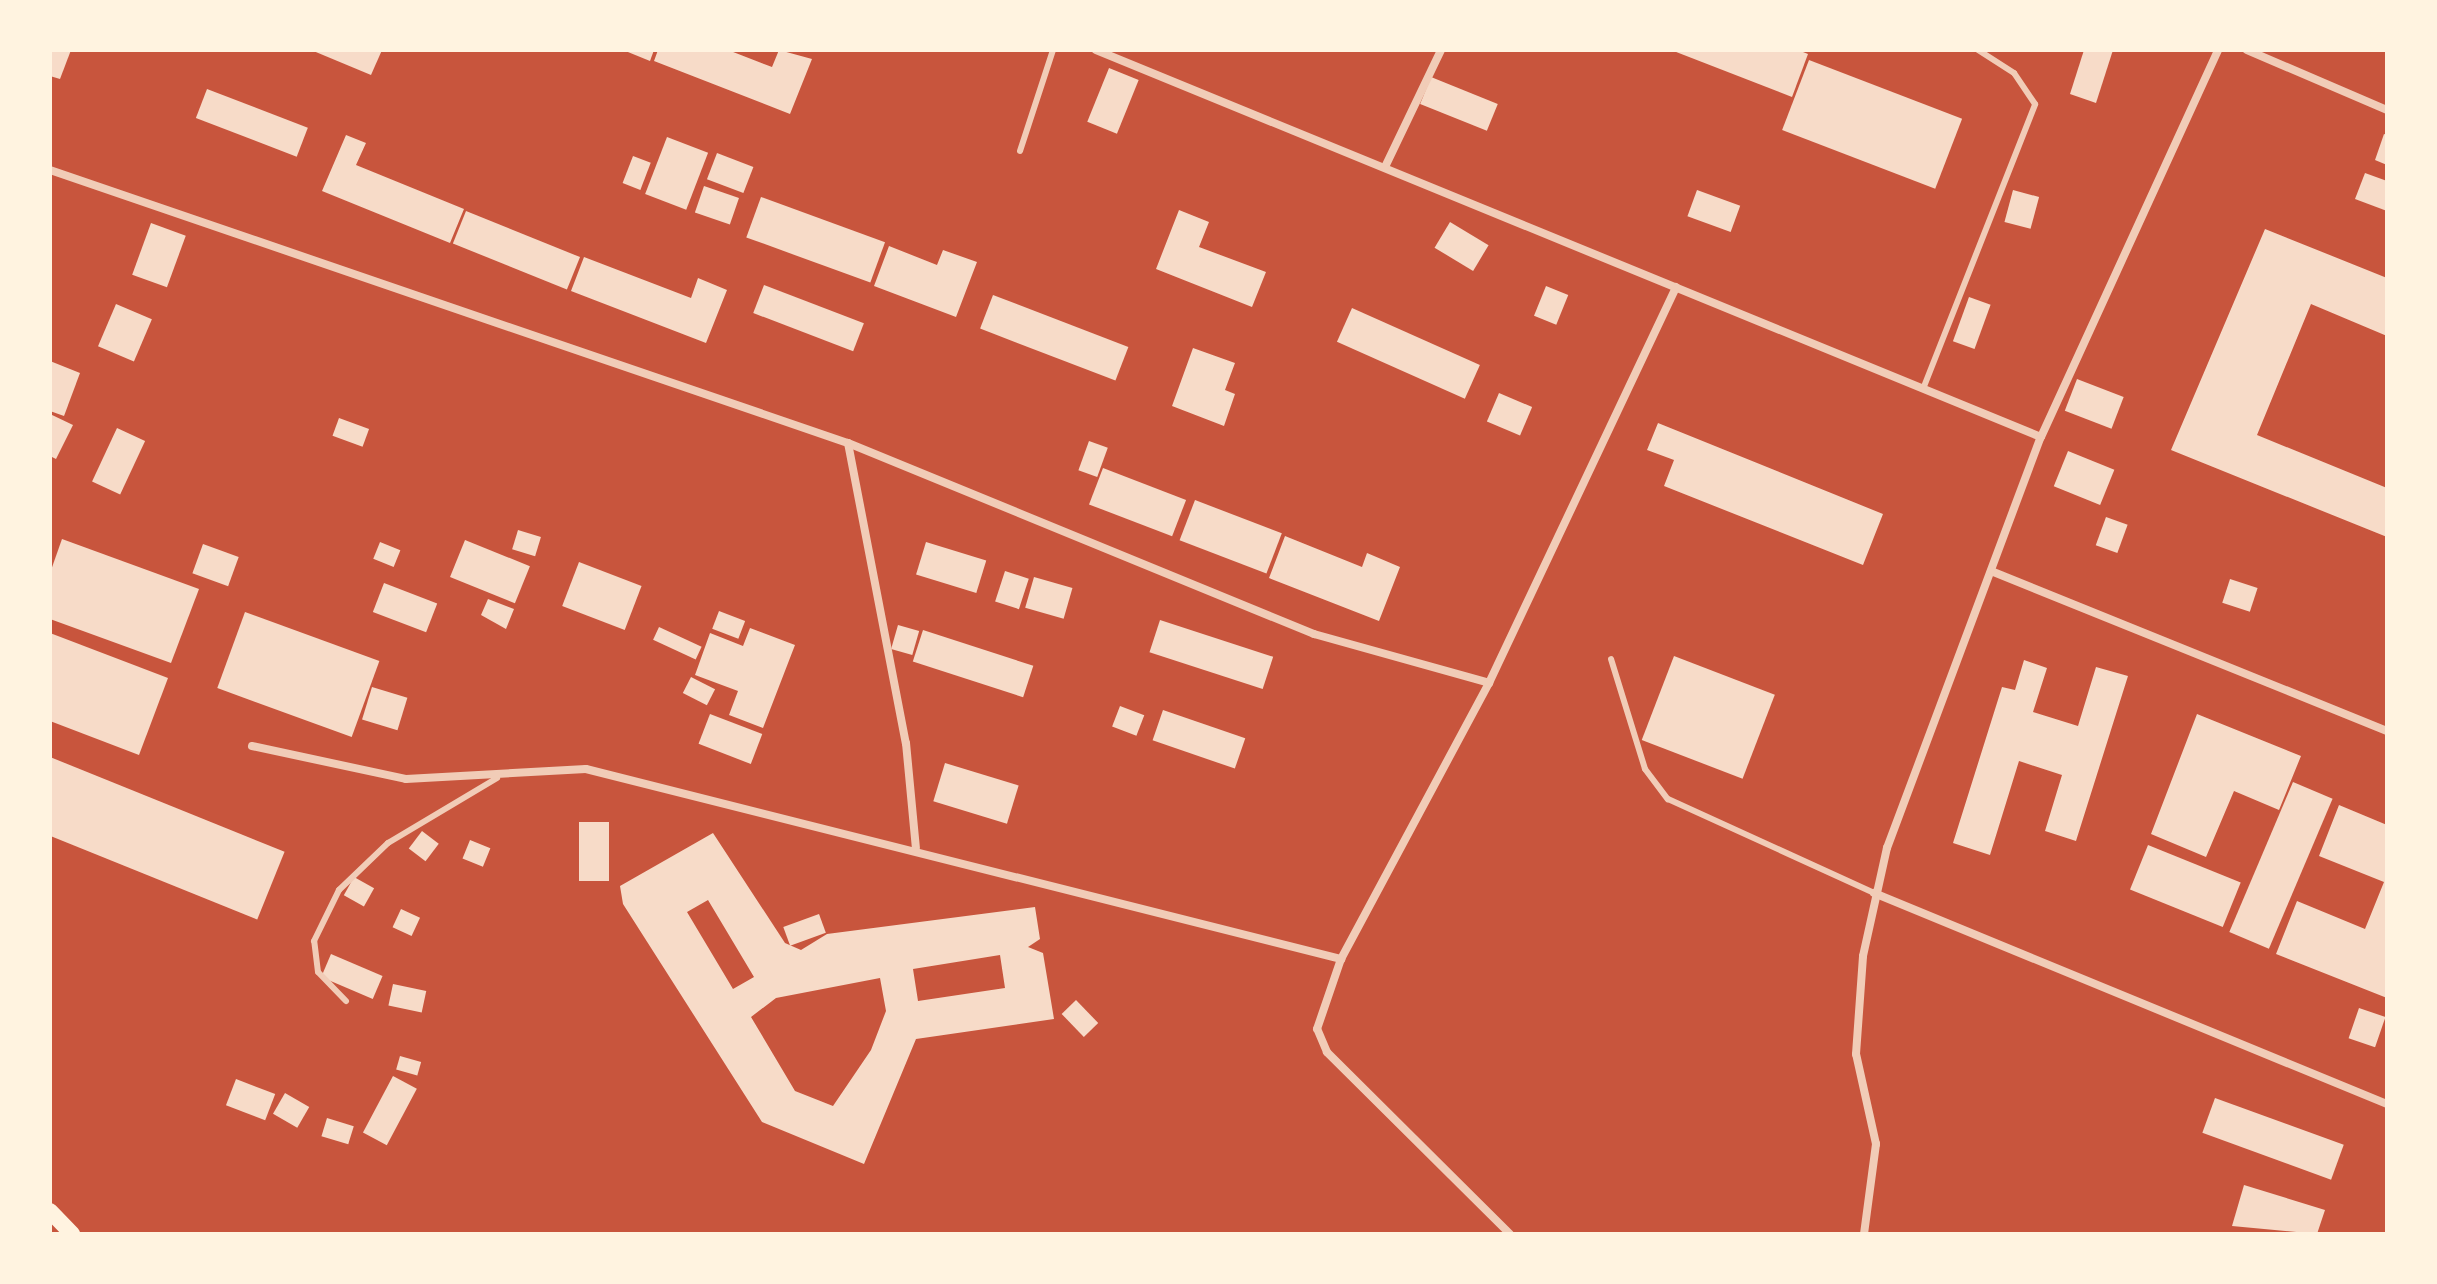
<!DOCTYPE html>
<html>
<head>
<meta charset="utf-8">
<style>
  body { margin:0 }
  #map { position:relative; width:2437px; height:1284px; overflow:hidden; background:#c8553d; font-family:"Varela Round",sans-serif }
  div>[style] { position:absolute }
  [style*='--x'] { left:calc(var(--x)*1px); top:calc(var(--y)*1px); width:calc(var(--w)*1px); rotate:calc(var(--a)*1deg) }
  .building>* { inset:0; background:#f7dbc8; transform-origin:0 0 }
  .service>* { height:6px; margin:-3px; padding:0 3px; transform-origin:3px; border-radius:3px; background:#f1ccb7 }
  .minor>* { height:8px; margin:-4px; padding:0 4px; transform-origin:4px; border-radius:4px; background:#f1ccb7 }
  .secondary>* { height:16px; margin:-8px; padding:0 8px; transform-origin:8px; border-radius:8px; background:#fff3e0 }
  span { translate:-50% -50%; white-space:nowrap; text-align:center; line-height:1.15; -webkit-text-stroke:8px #fff3e0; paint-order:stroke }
  .frame { position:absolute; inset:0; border:52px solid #fff3e0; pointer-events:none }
</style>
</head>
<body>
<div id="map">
  <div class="building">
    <i style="clip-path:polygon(50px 50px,71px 50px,60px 79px,50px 76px)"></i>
    <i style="clip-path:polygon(311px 50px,382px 50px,371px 75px)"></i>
    <i style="clip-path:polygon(623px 50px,654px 50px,650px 61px)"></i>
    <i style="clip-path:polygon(658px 50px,728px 50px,772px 67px,779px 50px,812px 59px,790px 114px,654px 61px)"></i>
    <i style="clip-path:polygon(1671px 50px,1798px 50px,1808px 54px,1792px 97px)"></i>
    <i style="clip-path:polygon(2084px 50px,2113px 50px,2096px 103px,2070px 94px)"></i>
    <i style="left:1809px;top:60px;width:164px;height:75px;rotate:21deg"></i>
    <i style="left:1109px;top:68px;width:32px;height:58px;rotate:22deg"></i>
    <i style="left:1431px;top:77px;width:72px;height:29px;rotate:22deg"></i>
    <i style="left:207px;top:89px;width:108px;height:31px;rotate:21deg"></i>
    <i style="clip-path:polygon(2384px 134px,2387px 135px,2387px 165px,2375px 160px)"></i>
    <i style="clip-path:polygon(346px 135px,366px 143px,356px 165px,464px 209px,450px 243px,322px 191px)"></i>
    <i style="left:667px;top:137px;width:44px;height:61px;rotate:21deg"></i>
    <i style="left:717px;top:153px;width:39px;height:28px;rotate:21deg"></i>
    <i style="left:633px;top:156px;width:19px;height:29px;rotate:21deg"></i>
    <i style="clip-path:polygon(2365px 173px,2387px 181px,2387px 211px,2355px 199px)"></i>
    <i style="left:704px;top:186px;width:37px;height:28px;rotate:19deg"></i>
    <i style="left:1697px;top:190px;width:46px;height:28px;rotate:20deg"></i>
    <i style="left:2013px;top:190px;width:27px;height:33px;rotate:15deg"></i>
    <i style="left:761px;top:197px;width:132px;height:43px;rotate:20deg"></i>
    <i style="clip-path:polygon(1179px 210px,1209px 222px,1199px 247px,1266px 272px,1252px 307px,1156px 269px)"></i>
    <i style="left:466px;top:211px;width:123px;height:35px;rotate:22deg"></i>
    <i style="left:1450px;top:222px;width:45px;height:30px;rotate:31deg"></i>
    <i style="left:151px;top:223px;width:37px;height:55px;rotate:20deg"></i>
    <i style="clip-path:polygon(2265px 229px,2387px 278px,2387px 336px,2311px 304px,2257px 435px,2387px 488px,2387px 537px,2171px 450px)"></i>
    <i style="clip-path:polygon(889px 246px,937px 265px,943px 250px,977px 262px,956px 317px,874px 286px)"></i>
    <i style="clip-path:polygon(584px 257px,691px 298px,698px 278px,727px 290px,706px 343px,571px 291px)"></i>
    <i style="left:764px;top:285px;width:107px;height:30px;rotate:21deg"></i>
    <i style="left:1546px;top:286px;width:24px;height:32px;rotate:22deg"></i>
    <i style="left:993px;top:295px;width:145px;height:36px;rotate:21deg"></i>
    <i style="left:1969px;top:297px;width:23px;height:47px;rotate:20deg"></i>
    <i style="left:116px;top:304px;width:39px;height:46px;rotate:23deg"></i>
    <i style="left:1352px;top:308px;width:140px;height:37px;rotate:24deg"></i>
    <i style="clip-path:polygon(1193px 348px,1235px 363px,1225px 390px,1235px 394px,1224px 426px,1172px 406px)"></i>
    <i style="clip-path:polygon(50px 361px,80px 373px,64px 416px,50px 411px)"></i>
    <i style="left:2077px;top:379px;width:50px;height:34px;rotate:21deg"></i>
    <i style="left:1499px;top:393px;width:36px;height:31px;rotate:23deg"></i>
    <i style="clip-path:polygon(50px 414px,73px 425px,56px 459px,50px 456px)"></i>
    <i style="left:339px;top:418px;width:32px;height:19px;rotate:20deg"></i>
    <i style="clip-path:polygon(1658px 423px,1883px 514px,1863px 565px,1664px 486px,1674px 460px,1647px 450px)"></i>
    <i style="left:117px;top:428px;width:31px;height:59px;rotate:25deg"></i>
    <i style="left:1089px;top:441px;width:20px;height:31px;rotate:20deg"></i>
    <i style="left:2068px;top:451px;width:50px;height:38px;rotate:22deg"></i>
    <i style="left:1103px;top:468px;width:89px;height:39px;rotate:21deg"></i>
    <i style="left:1195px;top:500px;width:93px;height:43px;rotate:21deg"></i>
    <i style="left:2106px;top:517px;width:23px;height:30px;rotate:20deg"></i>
    <i style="left:518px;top:530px;width:24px;height:20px;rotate:17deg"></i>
    <i style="clip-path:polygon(1285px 536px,1362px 567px,1367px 553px,1400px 567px,1379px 621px,1269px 578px)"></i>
    <i style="clip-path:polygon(62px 539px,199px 589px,171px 663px,50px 619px,50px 573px)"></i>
    <i style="left:465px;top:540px;width:70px;height:40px;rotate:22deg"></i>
    <i style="left:380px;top:542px;width:22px;height:18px;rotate:22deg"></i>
    <i style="left:926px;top:542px;width:63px;height:34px;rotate:17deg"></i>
    <i style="left:203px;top:544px;width:38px;height:31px;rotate:20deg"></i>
    <i style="left:579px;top:562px;width:67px;height:47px;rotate:21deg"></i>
    <i style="left:1005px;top:571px;width:25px;height:32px;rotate:18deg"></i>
    <i style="left:1034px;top:577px;width:40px;height:32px;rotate:16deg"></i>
    <i style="left:2230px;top:579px;width:29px;height:25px;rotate:18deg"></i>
    <i style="left:384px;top:583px;width:57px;height:31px;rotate:21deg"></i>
    <i style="clip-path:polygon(488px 599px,514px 609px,506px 629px,481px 615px)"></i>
    <i style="left:719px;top:611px;width:28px;height:19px;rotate:21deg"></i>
    <i style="left:245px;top:612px;width:143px;height:81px;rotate:20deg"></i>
    <i style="left:1160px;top:620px;width:119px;height:34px;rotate:18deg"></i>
    <i style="left:898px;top:625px;width:22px;height:25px;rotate:16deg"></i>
    <i style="left:659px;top:627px;width:47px;height:14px;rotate:25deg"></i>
    <i style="clip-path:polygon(750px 628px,795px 645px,763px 728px,729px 715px,738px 691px,695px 675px,710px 633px,743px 646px)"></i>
    <i style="left:923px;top:630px;width:116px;height:33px;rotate:18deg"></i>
    <i style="clip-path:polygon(50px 633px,168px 678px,139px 755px,50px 721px)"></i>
    <i style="left:1674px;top:656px;width:108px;height:90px;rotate:21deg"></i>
    <i style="clip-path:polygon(2024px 660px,2047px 668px,2033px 712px,2078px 726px,2096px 667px,2128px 676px,2076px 841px,2045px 831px,2062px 775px,2019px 761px,1990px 855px,1953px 843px,2002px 687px,2015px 690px)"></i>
    <i style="left:691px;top:677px;width:27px;height:18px;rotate:27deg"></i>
    <i style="left:372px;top:687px;width:37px;height:34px;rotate:17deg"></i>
    <i style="left:1120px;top:706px;width:26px;height:22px;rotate:21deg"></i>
    <i style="left:1163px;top:710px;width:87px;height:32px;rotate:19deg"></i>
    <i style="left:710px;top:714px;width:56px;height:32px;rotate:21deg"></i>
    <i style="clip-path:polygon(2197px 714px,2301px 756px,2279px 810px,2234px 791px,2206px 857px,2151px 834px)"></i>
    <i style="left:50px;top:757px;width:253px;height:73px;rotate:22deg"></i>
    <i style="left:945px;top:763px;width:77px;height:40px;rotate:17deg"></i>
    <i style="left:2293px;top:782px;width:43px;height:163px;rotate:23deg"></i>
    <i style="clip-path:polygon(2339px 805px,2387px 825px,2387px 998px,2276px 954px,2297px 901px,2365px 929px,2384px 882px,2319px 856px)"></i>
    <i style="left:579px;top:822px;width:30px;height:59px"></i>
    <i style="left:422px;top:831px;width:21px;height:22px;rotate:37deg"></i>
    <i style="clip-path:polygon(evenodd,713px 833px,785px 943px,801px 950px,827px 934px,1035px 907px,1040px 939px,1028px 947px,1043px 953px,1054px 1019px,916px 1039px,864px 1164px,762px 1122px,623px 904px,620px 886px,713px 833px,708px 900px,754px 977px,733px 989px,687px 912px,708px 900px,713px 833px,1000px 955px,1005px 988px,918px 1001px,913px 969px,1000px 955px,713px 833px,880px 978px,886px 1011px,871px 1050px,833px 1106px,795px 1091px,751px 1017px,776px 998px,880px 978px)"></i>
    <i style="left:470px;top:840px;width:22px;height:20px;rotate:22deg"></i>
    <i style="left:2148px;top:845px;width:100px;height:48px;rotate:22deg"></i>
    <i style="left:354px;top:877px;width:23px;height:21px;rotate:29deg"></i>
    <i style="left:401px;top:909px;width:21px;height:20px;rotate:25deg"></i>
    <i style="left:819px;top:914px;width:20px;height:38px;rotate:70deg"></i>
    <i style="left:331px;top:954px;width:56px;height:25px;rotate:23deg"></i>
    <i style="left:393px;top:984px;width:34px;height:22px;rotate:12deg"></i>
    <i style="left:1076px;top:1000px;width:32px;height:20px;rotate:46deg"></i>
    <i style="left:2359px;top:1008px;width:28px;height:32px;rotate:19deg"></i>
    <i style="left:400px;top:1056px;width:22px;height:14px;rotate:16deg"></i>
    <i style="left:393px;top:1076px;width:27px;height:64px;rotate:28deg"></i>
    <i style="left:236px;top:1079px;width:42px;height:28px;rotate:21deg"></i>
    <i style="left:285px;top:1093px;width:28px;height:24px;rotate:30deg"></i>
    <i style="left:2215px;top:1098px;width:137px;height:37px;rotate:20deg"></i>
    <i style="left:327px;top:1118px;width:28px;height:19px;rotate:17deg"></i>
    <i style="clip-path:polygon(2244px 1185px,2325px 1210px,2317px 1234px,2232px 1226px)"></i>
  </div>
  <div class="service">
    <i style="--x:1020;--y:151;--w:106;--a:-71.9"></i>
    <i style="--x:1923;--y:389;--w:306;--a:-68.5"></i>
    <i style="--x:2035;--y:104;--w:37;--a:-124"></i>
    <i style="--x:2014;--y:73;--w:43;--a:-147.4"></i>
    <i style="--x:1611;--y:659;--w:115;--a:72.8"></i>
    <i style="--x:1645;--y:769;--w:38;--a:53"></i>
    <i style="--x:1668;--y:799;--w:226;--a:24.5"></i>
    <i style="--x:346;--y:1001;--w:40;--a:-134"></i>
    <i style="--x:318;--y:972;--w:31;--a:-97"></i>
    <i style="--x:314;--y:941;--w:57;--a:-63.9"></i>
    <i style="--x:339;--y:890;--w:68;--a:-43.8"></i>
    <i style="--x:388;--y:843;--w:127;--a:-30.8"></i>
  </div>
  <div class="minor">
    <i style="--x:1096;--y:50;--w:1021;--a:22.27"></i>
    <i style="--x:2247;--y:50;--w:152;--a:23.2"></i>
    <i style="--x:1385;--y:167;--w:130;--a:-64.4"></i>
    <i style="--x:50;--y:170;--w:843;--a:18.89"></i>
    <i style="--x:848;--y:443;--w:504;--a:22.29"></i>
    <i style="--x:1314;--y:634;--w:182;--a:15.6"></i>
    <i style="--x:848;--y:443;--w:306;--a:79.1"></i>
    <i style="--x:906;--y:743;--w:105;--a:84.6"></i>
    <i style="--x:1991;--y:571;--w:427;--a:22"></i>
    <i style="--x:252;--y:746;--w:157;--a:12.1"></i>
    <i style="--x:406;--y:779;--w:180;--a:-3.2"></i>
    <i style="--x:586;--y:769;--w:779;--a:14.13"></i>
    <i style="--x:1874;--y:893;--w:555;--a:22.36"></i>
    <i style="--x:1510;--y:1234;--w:258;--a:-135.2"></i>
    <i style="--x:1327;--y:1052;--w:25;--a:-113"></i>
    <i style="--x:1317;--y:1029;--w:74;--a:-71.1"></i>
    <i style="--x:1341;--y:959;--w:313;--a:-61.8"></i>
    <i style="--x:1489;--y:683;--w:438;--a:-64.7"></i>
    <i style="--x:1864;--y:1234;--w:91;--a:-82.4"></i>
    <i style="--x:1876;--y:1144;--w:92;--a:-102.5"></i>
    <i style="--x:1856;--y:1054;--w:98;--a:-85.9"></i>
    <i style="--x:1863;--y:956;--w:111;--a:-77.5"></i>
    <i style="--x:1887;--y:848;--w:439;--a:-69.5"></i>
    <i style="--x:2041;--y:437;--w:426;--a:-65.4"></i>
  </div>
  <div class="secondary">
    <i style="--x:50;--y:1211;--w:32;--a:46"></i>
  </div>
  <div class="frame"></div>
</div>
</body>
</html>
